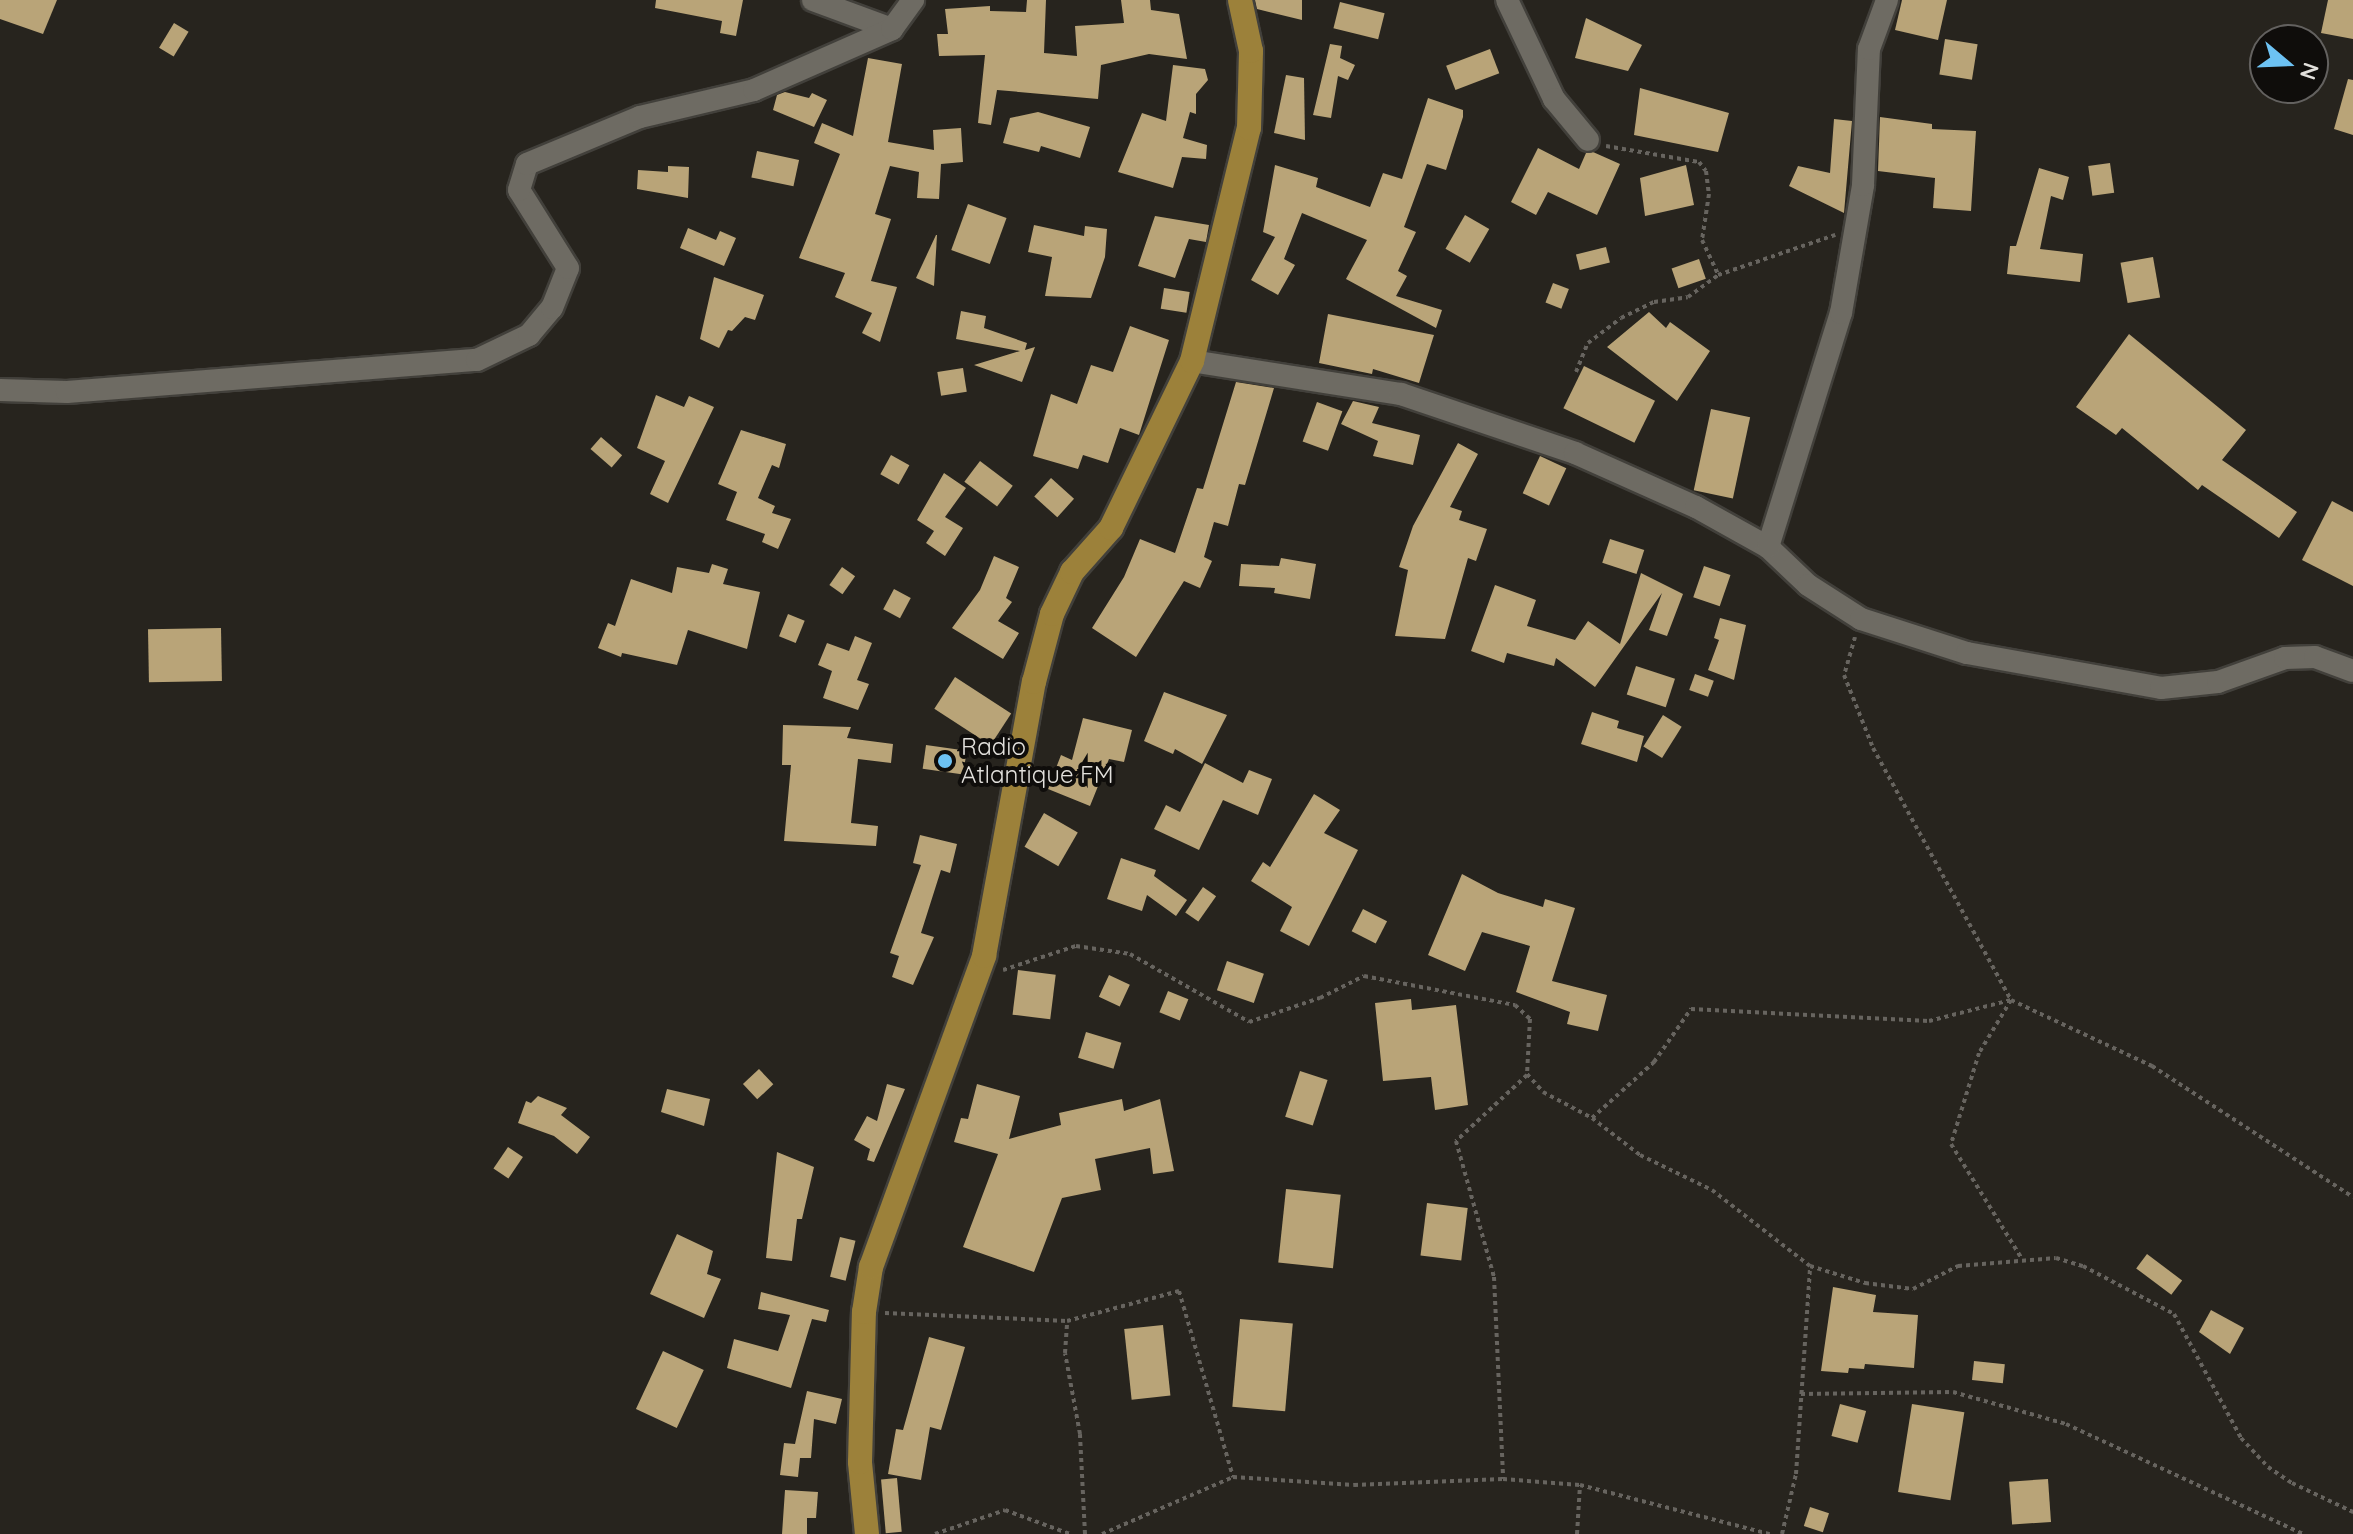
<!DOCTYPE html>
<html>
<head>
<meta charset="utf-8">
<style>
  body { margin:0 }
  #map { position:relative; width:2353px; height:1534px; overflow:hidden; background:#27241e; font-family:Quicksand,sans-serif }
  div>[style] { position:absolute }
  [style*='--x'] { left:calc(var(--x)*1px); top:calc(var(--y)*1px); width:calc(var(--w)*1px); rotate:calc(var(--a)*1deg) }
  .building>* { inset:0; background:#b9a478; transform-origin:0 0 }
  .path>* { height:4px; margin-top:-2px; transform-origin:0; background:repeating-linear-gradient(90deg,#67645f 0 4px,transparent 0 8px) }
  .roads { filter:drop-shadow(2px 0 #42403b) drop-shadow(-2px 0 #42403b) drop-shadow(0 2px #42403b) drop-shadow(0 -2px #42403b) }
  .street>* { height:22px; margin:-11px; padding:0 11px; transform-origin:11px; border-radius:11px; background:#6e6b63 }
  .primary>* { height:24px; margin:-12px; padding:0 12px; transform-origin:12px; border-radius:12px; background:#9c813a }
  .dots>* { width:22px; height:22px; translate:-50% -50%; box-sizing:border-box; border:4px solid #0f0d0b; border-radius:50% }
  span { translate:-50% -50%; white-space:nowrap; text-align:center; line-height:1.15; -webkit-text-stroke:8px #0f0d0b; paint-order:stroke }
  .poi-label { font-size:24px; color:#e2e0dc }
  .left { translate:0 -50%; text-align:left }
  .north { position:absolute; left:2249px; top:24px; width:80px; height:80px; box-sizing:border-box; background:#0f0d0b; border:2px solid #63615f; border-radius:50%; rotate:109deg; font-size:22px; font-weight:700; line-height:32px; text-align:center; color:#e2e0dc }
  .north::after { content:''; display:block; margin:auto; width:28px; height:36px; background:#6dc2f3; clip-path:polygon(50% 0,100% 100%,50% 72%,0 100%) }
</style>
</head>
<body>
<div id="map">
  <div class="building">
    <i style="clip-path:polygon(0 0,57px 0,43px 34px,0 19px)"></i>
    <i style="clip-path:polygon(656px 0,743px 0,736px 36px,720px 33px,722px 21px,655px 8px)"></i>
    <i style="clip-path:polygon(1027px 0,1046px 0,1044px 53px,1077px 56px,1075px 26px,1124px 23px,1121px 0,1150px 0,1151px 10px,1179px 14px,1187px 59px,1149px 54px,1101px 65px,1098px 99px,997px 90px,991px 125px,978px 123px,985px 55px,939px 56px,937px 34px,948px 34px,945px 9px,990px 6px,990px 11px,1026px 12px)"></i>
    <i style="clip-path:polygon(1255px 0,1302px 0,1302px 20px,1257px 9px)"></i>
    <i style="clip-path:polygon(1902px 0,1947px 0,1938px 40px,1895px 30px)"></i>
    <i style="clip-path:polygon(2328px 0,2353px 0,2353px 39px,2321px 33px)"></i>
    <i style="left:1340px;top:2px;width:46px;height:27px;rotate:14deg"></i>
    <i style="clip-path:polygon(1586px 18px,1642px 45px,1628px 71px,1575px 58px)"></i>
    <i style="left:174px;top:23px;width:17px;height:29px;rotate:31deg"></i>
    <i style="left:1945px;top:39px;width:33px;height:36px;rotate:9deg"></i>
    <i style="clip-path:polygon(1330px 44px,1342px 46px,1340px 58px,1355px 65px,1348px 80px,1338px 76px,1331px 118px,1313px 115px)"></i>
    <i style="left:1490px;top:49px;width:26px;height:47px;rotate:69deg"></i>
    <i style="clip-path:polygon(868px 58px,902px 64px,888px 142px,934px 150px,933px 130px,961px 128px,963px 162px,941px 164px,939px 199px,917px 198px,919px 172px,890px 166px,875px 214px,891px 219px,871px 281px,897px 287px,880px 342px,862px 333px,872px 313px,835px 297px,845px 273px,799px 258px,840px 154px,814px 143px,822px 123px,853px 136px)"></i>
    <i style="clip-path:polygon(1173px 65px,1205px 69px,1208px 80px,1196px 94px,1196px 114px,1190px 112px,1183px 138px,1207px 145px,1206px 159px,1182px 157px,1173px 188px,1118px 172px,1142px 113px,1166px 121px)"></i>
    <i style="clip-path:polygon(1286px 75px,1304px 78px,1305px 140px,1274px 133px)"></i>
    <i style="clip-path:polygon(2348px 79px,2353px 80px,2353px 135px,2334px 129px)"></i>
    <i style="clip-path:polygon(1640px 88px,1729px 113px,1718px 152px,1634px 135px)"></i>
    <i style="clip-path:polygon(785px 92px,809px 98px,812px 93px,827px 100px,814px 127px,773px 110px,777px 95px)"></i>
    <i style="clip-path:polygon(1428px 98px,1463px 110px,1463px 117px,1446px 170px,1427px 164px,1404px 227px,1416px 232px,1398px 271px,1407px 276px,1396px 296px,1442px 310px,1436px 328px,1346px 279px,1367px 240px,1302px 213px,1284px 259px,1295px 265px,1278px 295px,1251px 280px,1275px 237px,1263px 232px,1275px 165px,1318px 178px,1316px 187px,1370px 207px,1383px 173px,1402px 179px)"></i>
    <i style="clip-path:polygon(1038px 112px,1090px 127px,1080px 158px,1041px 146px,1039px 152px,1003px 143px,1010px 118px)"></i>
    <i style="clip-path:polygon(1880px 117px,1932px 124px,1932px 129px,1976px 131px,1971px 211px,1933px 208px,1935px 178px,1878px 171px)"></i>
    <i style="clip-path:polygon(1834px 119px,1852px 121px,1844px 213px,1789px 186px,1798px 166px,1830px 173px)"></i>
    <i style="clip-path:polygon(1538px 148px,1579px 169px,1586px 153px,1593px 152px,1620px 164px,1597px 215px,1548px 192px,1536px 215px,1511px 202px)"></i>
    <i style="left:757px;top:151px;width:43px;height:27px;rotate:12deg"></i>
    <i style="left:2110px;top:163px;width:30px;height:22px;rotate:82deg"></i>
    <i style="clip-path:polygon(1686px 165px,1694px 205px,1645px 216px,1640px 178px)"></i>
    <i style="clip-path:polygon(668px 166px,689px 167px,688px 198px,637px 189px,638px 170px,668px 172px)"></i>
    <i style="clip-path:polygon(2039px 168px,2069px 177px,2063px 200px,2051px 196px,2040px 249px,2083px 254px,2080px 282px,2007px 274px,2010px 246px,2016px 246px)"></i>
    <i style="left:968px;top:204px;width:41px;height:49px;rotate:20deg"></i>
    <i style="left:1465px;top:215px;width:28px;height:39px;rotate:30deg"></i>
    <i style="clip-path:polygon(1155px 216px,1209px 225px,1206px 242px,1189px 239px,1175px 278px,1138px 266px)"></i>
    <i style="clip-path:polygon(1034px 225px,1084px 236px,1085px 226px,1107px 229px,1105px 257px,1091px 298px,1045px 296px,1052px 257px,1028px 252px)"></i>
    <i style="clip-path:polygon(688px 228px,716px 240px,720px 231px,736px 238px,724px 266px,680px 248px)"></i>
    <i style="clip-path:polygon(936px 235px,937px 235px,934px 286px,916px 278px)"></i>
    <i style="left:1606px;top:247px;width:16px;height:31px;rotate:76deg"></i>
    <i style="left:2153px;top:257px;width:41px;height:33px;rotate:80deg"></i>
    <i style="left:1699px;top:259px;width:21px;height:29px;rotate:71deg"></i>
    <i style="clip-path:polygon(714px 277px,764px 295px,755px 320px,745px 317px,732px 331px,728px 330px,719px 348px,700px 339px)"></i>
    <i style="left:1553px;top:283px;width:17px;height:21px;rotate:21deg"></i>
    <i style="left:1164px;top:288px;width:26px;height:21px;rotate:9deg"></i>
    <i style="clip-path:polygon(961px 311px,986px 316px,984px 328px,1027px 343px,1025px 350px,1035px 347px,1022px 382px,974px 365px,1020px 351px,956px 339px)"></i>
    <i style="clip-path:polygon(1649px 312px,1666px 328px,1670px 322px,1710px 351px,1677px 401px,1607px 347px)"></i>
    <i style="clip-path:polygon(1328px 314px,1434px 335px,1419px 383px,1373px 369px,1372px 374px,1319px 363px)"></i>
    <i style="clip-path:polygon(1130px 326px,1169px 340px,1139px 435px,1120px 428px,1108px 463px,1083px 455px,1078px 469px,1033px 456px,1051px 394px,1077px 404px,1091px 365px,1113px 372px)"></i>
    <i style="clip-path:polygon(2129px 334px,2246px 430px,2222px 460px,2297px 512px,2279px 538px,2202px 485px,2198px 490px,2122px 428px,2116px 435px,2076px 407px)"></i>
    <i style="left:1584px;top:366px;width:79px;height:47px;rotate:26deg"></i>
    <i style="left:963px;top:368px;width:24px;height:26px;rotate:81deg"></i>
    <i style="clip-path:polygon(1236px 382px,1274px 388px,1245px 485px,1239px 484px,1228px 526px,1214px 522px,1204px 557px,1212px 561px,1200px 588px,1184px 581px,1136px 657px,1092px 628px,1124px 577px,1140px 539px,1175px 553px,1197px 488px,1203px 489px)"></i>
    <i style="clip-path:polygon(656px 395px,684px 407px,689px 396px,714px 407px,668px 503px,650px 494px,665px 461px,637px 448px)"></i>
    <i style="clip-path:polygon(1353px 401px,1379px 407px,1372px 423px,1420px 435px,1413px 465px,1373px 456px,1378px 441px,1341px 424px)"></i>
    <i style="left:1317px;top:402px;width:27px;height:42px;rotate:20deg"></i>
    <i style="left:1711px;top:409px;width:40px;height:83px;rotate:12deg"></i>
    <i style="clip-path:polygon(741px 430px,786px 444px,779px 468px,772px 465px,758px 498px,775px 506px,772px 513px,791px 519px,778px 549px,762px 542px,765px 534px,726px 520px,737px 492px,718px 484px)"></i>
    <i style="left:601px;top:437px;width:28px;height:16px;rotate:41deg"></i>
    <i style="clip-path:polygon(1458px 443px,1478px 454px,1450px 507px,1462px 511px,1459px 520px,1487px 529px,1476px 561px,1468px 558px,1445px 639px,1395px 636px,1408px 570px,1399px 567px,1413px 526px)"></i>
    <i style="left:891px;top:455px;width:21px;height:22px;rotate:29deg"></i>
    <i style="left:1540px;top:456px;width:29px;height:41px;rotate:25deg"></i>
    <i style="left:980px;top:461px;width:41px;height:26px;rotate:37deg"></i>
    <i style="clip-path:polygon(944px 473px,966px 488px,945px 517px,963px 528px,945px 556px,926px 543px,934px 531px,917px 520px)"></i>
    <i style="left:1051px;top:478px;width:31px;height:25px;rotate:42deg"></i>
    <i style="clip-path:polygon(2332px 501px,2353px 512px,2353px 586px,2302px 560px)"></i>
    <i style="left:1610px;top:539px;width:36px;height:25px;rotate:18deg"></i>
    <i style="clip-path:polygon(994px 556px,1019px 567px,1006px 598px,1012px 602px,998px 621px,1019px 633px,1003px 659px,952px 628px,980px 590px)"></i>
    <i style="clip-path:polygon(1281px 558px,1316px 564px,1310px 599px,1274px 593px,1275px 588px,1239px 586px,1241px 564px,1279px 566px)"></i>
    <i style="clip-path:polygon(712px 564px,728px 569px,723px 584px,760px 592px,747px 649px,688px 630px,677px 665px,622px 653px,621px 657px,598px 648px,608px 623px,615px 626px,631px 579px,672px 593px,677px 567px,709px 573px)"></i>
    <i style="left:1704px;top:566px;width:28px;height:33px;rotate:19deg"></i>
    <i style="left:842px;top:567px;width:16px;height:22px;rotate:35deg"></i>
    <i style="clip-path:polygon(1641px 573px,1683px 594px,1667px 636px,1649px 630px,1662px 593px,1595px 687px,1556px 658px,1554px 666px,1507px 653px,1504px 663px,1471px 651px,1495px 585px,1536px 600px,1527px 626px,1575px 640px,1588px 621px,1620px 644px)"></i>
    <i style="left:894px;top:589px;width:19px;height:23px;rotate:28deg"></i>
    <i style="left:788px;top:614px;width:18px;height:24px;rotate:22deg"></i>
    <i style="clip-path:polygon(1720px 618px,1746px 625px,1734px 680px,1708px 670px,1719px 640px,1714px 638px)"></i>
    <i style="left:221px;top:628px;width:53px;height:73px;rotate:89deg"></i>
    <i style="clip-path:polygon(855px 636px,872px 643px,857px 680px,869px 684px,858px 710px,823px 698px,832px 671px,818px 665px,827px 643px,849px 651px)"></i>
    <i style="left:1636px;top:666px;width:41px;height:30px;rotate:18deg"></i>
    <i style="left:1695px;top:674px;width:20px;height:17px;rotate:20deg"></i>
    <i style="left:955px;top:677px;width:67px;height:38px;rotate:33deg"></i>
    <i style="clip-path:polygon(1164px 692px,1227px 715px,1202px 764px,1175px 749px,1173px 754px,1144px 741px)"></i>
    <i style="clip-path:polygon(1592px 712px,1619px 721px,1617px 728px,1644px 736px,1637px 762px,1581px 744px)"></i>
    <i style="left:1663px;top:715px;width:22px;height:37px;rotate:32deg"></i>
    <i style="clip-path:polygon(1083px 718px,1132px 730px,1124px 762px,1109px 759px,1090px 806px,1048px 789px,1061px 755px,1072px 760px)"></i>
    <i style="clip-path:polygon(783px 725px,851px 727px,847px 738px,893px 744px,891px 763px,858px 759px,851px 823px,878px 826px,876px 846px,784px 841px,791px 765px,782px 765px)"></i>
    <i style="left:926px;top:745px;width:41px;height:24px;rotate:8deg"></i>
    <i style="clip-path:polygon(1205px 763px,1243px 783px,1249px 770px,1272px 779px,1258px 815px,1223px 800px,1199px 850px,1154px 829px,1166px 805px,1180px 812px)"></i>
    <i style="clip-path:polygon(1314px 794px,1340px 810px,1324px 833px,1358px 850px,1309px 946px,1280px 931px,1292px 907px,1251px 881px,1263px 862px,1270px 867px)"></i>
    <i style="left:1044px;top:813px;width:39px;height:39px;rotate:30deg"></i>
    <i style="clip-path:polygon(920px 835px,957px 844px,950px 873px,941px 870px,921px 933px,934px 937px,913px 985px,892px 977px,899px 956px,890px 953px,921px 865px,913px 863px)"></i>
    <i style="clip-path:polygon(1121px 858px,1156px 870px,1154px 876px,1187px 900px,1176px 916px,1147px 895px,1142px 911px,1107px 899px)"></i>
    <i style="clip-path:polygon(1462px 874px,1498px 893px,1543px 907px,1545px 899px,1575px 908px,1552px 981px,1607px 995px,1598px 1031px,1567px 1024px,1570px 1012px,1516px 992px,1530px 946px,1482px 932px,1465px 971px,1428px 955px)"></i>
    <i style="left:1203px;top:887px;width:16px;height:31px;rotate:35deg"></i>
    <i style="left:1363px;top:909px;width:27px;height:25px;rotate:27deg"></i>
    <i style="left:1227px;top:961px;width:39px;height:31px;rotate:19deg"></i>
    <i style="left:1018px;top:970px;width:38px;height:45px;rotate:7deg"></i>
    <i style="left:1109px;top:975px;width:23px;height:24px;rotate:25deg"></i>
    <i style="left:1168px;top:991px;width:22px;height:23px;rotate:22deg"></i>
    <i style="clip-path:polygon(1411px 999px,1412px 1010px,1456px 1005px,1468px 1105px,1435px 1110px,1431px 1077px,1383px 1081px,1375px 1003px)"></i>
    <i style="left:1086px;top:1032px;width:37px;height:27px;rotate:17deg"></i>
    <i style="left:759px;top:1069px;width:21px;height:22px;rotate:47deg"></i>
    <i style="left:1300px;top:1071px;width:29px;height:48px;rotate:18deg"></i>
    <i style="clip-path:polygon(887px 1084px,905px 1089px,874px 1162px,867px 1160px,870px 1149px,854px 1140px,867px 1116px,877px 1121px)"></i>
    <i style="clip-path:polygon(977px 1084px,1020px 1096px,1009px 1139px,1061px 1125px,1059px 1113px,1122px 1099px,1124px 1111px,1160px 1099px,1174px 1171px,1153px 1174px,1150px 1148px,1095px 1159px,1101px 1190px,1062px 1198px,1034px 1272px,963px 1247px,998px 1154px,954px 1142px,961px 1118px,968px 1119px)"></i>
    <i style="clip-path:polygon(667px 1089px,710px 1099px,704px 1126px,661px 1112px)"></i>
    <i style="clip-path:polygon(538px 1096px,567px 1108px,561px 1115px,590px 1137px,577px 1154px,554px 1136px,518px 1123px,526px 1101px,531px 1103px)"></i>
    <i style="left:508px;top:1147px;width:18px;height:26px;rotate:34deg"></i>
    <i style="clip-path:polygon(777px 1152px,814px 1167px,802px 1219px,797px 1219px,792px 1261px,766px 1258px)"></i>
    <i style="left:1286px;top:1189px;width:55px;height:74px;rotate:6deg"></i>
    <i style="left:1427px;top:1203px;width:41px;height:53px;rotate:7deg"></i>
    <i style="clip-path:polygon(677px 1234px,713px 1251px,707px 1274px,721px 1279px,704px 1318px,650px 1294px)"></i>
    <i style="left:840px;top:1237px;width:16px;height:41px;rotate:14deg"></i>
    <i style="left:2147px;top:1254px;width:44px;height:18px;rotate:37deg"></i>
    <i style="clip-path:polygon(1833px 1287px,1876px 1295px,1873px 1312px,1918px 1315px,1914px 1368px,1865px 1364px,1864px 1369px,1849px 1368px,1848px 1373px,1821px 1371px)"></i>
    <i style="clip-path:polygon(761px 1292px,829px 1310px,826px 1322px,812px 1319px,791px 1388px,727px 1368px,734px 1339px,778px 1351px,790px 1315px,758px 1309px)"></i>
    <i style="clip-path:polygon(2211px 1310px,2244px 1328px,2230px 1354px,2199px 1332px)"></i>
    <i style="left:1240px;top:1319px;width:53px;height:88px;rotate:5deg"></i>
    <i style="left:1163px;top:1325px;width:71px;height:39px;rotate:84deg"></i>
    <i style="clip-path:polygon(929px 1337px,965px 1347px,941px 1430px,930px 1427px,921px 1480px,888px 1474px,896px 1429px,903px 1430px)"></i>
    <i style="left:663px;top:1351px;width:45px;height:64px;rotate:25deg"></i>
    <i style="left:1974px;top:1361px;width:31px;height:19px;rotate:6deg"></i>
    <i style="clip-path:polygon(807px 1391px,842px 1399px,836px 1424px,814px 1419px,811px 1458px,800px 1458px,798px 1477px,780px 1475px,784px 1443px,795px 1444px)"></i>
    <i style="left:1840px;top:1404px;width:27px;height:33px;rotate:15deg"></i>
    <i style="left:1912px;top:1404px;width:53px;height:89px;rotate:9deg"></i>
    <i style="left:897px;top:1478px;width:54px;height:16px;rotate:85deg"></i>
    <i style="left:2048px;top:1479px;width:43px;height:39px;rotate:86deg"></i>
    <i style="clip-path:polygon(785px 1490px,818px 1492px,816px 1518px,807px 1518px,807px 1534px,782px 1534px)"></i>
    <i style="left:1810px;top:1507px;width:20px;height:20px;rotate:18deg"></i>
  </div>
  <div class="path">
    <i style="--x:1606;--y:146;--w:94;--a:9.8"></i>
    <i style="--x:1699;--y:162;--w:11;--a:52"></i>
    <i style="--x:1706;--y:171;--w:23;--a:83"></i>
    <i style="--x:1709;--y:194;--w:47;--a:98.7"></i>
    <i style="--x:1702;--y:240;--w:38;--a:65"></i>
    <i style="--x:1718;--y:275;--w:124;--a:-18.9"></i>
    <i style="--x:1576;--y:372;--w:31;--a:-68"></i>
    <i style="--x:1588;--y:343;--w:41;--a:-37.1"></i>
    <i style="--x:1621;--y:318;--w:37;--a:-26"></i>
    <i style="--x:1654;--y:302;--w:34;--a:-8"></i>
    <i style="--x:1688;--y:297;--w:37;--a:-36"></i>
    <i style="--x:1855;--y:637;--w:40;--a:106"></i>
    <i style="--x:1844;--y:675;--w:79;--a:68.3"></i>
    <i style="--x:1873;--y:748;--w:287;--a:61.3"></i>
    <i style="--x:2011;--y:1000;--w:156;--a:25.1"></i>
    <i style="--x:2152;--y:1066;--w:240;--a:33.1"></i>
    <i style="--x:1003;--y:970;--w:77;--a:-18.2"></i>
    <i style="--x:1076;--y:946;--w:55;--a:8.4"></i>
    <i style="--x:1130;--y:954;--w:137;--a:29.7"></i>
    <i style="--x:1249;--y:1022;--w:75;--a:-18.7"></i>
    <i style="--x:1320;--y:998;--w:49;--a:-26.6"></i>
    <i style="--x:1364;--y:976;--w:154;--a:10.9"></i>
    <i style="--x:1515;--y:1005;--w:21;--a:43"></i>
    <i style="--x:1530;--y:1019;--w:55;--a:93.1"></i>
    <i style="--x:1527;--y:1074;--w:24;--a:48"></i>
    <i style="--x:1543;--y:1092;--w:55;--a:28"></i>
    <i style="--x:1592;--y:1118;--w:61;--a:37.6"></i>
    <i style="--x:1640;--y:1155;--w:80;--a:25.9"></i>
    <i style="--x:1712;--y:1190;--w:124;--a:37.8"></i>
    <i style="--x:1810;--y:1266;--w:58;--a:17.2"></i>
    <i style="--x:1865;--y:1283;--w:48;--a:7.1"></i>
    <i style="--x:1913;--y:1289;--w:51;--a:-27.1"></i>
    <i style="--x:1958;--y:1266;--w:98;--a:-4.7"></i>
    <i style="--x:2056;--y:1258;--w:28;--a:17"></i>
    <i style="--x:2083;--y:1266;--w:103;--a:27.8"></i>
    <i style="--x:2174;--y:1314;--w:141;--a:61.6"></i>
    <i style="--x:2241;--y:1438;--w:40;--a:47"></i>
    <i style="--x:2268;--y:1467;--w:29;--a:34"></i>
    <i style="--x:2292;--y:1483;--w:68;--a:25.4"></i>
    <i style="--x:1527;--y:1075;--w:97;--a:137.1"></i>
    <i style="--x:1456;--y:1141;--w:141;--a:74.4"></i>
    <i style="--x:1494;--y:1277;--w:202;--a:87.4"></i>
    <i style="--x:1503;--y:1479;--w:77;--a:4.5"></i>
    <i style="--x:1580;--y:1485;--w:196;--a:14.5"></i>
    <i style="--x:1592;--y:1118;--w:84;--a:-42.1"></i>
    <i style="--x:1654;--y:1062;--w:65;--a:-55.1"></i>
    <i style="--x:1691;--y:1009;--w:238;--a:2.9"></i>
    <i style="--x:1929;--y:1021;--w:85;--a:-14.4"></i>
    <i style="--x:2011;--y:1000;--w:62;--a:121.1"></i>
    <i style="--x:1979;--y:1053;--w:95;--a:107.1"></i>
    <i style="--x:1951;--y:1144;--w:135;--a:58.3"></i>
    <i style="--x:885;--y:1313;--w:182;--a:2.5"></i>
    <i style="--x:1801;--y:1394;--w:152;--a:-0.8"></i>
    <i style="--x:1953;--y:1392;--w:117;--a:15.8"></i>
    <i style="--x:2066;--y:1424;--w:261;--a:24.9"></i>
    <i style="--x:935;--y:1534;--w:74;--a:-18.9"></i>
    <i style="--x:1005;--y:1510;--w:69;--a:20.3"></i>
    <i style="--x:1085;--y:1534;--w:100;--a:-92.9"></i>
    <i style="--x:1080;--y:1434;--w:82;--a:-100.5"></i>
    <i style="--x:1065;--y:1353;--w:32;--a:-86"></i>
    <i style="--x:1067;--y:1321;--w:116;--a:-15"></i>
    <i style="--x:1179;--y:1291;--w:194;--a:73.8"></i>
    <i style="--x:1102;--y:1534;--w:143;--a:-23.5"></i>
    <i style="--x:1233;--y:1477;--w:121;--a:3.8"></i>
    <i style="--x:1354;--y:1485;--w:149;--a:-2.3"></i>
    <i style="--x:1577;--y:1534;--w:49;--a:-86.5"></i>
    <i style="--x:1782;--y:1534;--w:62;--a:-76.9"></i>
    <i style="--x:1796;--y:1474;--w:208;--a:-86.1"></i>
  </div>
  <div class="roads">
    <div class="street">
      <i style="--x:813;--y:0;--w:84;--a:20.2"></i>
      <i style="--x:1507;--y:0;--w:110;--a:64.6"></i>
      <i style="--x:1554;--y:99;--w:53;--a:50.3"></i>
      <i style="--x:1192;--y:361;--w:212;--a:9"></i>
      <i style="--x:1401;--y:394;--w:184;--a:18.7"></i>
      <i style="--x:1575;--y:453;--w:133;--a:24.1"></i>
      <i style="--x:1696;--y:507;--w:82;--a:29.1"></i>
      <i style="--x:1768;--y:547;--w:55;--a:43.5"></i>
      <i style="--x:1808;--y:585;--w:63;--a:32.7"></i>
      <i style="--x:1861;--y:619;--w:111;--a:17.8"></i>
      <i style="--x:1967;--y:653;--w:197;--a:10.2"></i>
      <i style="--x:2161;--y:688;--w:57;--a:-6"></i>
      <i style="--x:2218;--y:682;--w:71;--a:-19.7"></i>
      <i style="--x:2285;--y:658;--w:30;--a:-2"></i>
      <i style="--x:2315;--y:657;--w:40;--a:20.2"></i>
      <i style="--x:0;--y:390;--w:67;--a:1.7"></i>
      <i style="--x:67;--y:392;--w:411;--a:-4.5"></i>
      <i style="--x:477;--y:360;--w:58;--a:-25.7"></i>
      <i style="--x:529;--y:335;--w:35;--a:-50"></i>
      <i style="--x:552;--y:308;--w:43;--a:-68.2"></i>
      <i style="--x:568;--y:268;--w:92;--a:-122.1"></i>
      <i style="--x:519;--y:190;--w:27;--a:-73"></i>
      <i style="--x:527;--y:164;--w:122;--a:-22.6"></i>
      <i style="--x:640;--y:117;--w:117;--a:-13.3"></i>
      <i style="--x:754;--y:90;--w:151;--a:-23.8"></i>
      <i style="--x:892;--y:29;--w:36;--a:-54"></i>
      <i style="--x:1768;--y:547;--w:245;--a:-72.7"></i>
      <i style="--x:1841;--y:313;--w:130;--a:-80.2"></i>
      <i style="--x:1863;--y:185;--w:136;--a:-87.5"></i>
      <i style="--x:1869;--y:49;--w:52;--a:-69.8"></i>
    </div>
    <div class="primary">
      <i style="--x:867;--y:1534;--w:72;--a:-95.6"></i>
      <i style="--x:860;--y:1462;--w:150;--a:-88.5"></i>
      <i style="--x:864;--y:1312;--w:46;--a:-81.2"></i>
      <i style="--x:871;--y:1267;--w:331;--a:-70"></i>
      <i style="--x:984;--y:956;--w:279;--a:-79.7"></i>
      <i style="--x:1034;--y:682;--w:70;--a:-75.2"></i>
      <i style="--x:1052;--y:614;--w:47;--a:-64.5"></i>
      <i style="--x:1072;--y:572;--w:59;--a:-48.4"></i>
      <i style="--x:1111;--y:528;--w:186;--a:-64.1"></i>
      <i style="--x:1192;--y:361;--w:240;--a:-76.3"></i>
      <i style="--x:1249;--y:128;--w:77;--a:-88.5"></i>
      <i style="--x:1251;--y:51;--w:52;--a:-102.2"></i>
    </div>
  </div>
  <div class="dots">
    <i style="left:945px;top:761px;background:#6dc2f3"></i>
  </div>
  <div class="poi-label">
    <span class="left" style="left:961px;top:761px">Radio<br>Atlantique FM</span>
  </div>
  <div class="north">N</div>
</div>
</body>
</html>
